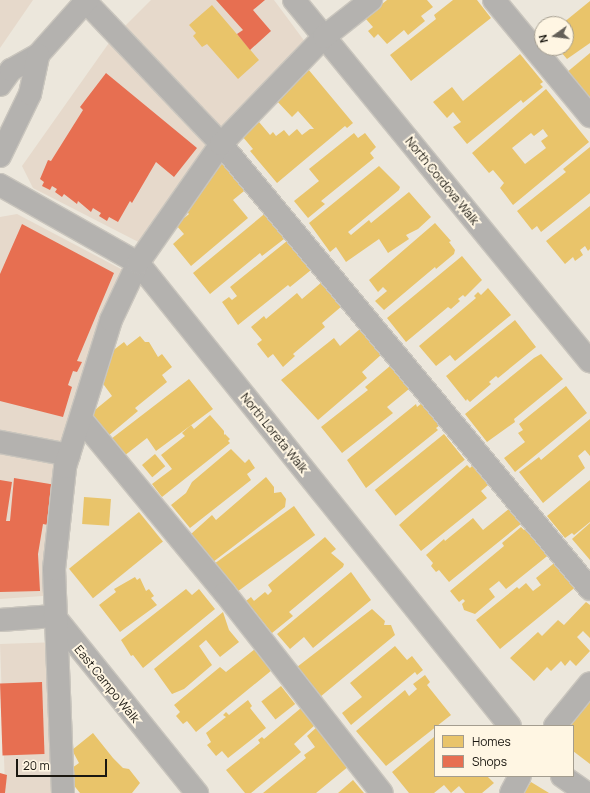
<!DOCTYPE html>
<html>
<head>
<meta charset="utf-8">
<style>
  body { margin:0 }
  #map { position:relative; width:590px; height:793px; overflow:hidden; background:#ece7dc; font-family:Manrope,sans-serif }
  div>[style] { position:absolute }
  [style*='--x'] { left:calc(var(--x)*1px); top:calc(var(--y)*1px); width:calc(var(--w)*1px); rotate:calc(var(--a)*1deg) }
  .commercial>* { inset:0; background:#e6d9cb; transform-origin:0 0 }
  .homes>* { inset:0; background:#e9c46a; transform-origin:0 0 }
  .shops>* { inset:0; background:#e76f51; transform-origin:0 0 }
  .roads { filter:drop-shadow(1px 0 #c9c5bd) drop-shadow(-1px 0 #c9c5bd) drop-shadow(0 1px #c9c5bd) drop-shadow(0 -1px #c9c5bd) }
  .minor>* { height:22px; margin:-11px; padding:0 11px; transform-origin:11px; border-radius:11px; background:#b4b2af }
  span { translate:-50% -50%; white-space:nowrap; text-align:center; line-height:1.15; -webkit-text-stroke:4px #fff6e3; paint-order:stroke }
  .street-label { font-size:12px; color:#1b1811 }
  .legend { position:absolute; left:434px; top:725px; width:140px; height:52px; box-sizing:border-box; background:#fff6e3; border:1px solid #a49d8f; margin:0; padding:5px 7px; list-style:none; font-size:12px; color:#1b1811 }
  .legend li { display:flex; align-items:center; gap:8px; height:20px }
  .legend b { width:20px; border:1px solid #a49d8f }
  .north { position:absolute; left:534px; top:16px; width:40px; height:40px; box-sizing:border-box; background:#fff6e3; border:1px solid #a49d8f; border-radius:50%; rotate:256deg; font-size:11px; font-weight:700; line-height:16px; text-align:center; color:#1b1811 }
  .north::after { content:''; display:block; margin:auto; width:14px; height:18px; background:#646058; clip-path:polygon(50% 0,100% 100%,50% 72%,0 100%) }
  .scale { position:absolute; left:16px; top:759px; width:91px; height:18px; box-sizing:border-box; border:2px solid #1b1811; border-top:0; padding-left:5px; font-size:12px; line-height:14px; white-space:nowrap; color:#1b1811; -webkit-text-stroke:3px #fff6e3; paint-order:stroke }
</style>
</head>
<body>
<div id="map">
  <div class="commercial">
    <i style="clip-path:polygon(0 0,33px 0,0 48px)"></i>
    <i style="clip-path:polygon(151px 0,274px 0,317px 58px,263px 108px,180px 212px,156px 251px,33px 188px,22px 166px,111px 40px)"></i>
    <i style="clip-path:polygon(17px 214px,138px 278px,131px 289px,67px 492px,57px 595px,0 599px,0 217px)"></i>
    <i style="left:60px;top:642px;width:151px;height:60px;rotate:88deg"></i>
  </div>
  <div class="homes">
    <i style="clip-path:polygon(387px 0,427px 0,433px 7px,421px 16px,425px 21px,408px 35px,404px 30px,387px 44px,378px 34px,374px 38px,368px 31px,373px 27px,365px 18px)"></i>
    <i style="clip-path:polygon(453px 0,477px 0,491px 18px,411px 81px,390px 55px,436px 19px,434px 15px)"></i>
    <i style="clip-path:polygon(590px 1px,590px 43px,567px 59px,561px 52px,571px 39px,567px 34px,571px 31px,563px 23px)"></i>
    <i style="clip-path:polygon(212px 5px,259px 60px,238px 79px,207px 44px,202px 47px,193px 36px,196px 33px,189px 25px)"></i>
    <i style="clip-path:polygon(590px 53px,590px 98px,587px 101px,566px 73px)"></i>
    <i style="clip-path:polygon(520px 54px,543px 82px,540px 84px,543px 87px,523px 103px,521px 100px,467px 144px,453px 127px,461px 122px,453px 112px,447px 118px,433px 102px,452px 87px,463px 101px)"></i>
    <i style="clip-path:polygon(308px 69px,353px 123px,347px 128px,345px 126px,277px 183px,250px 151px,253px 149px,242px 136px,259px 122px,270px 135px,273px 132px,276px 136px,284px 130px,289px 136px,297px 129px,302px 135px,310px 129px,314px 129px,298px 111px,292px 117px,275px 99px)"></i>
    <i style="clip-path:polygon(evenodd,546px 89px,589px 142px,513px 205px,500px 188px,504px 183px,493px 170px,489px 173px,472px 153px,546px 89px,543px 129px,548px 136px,541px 141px,546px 148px,525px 164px,512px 148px,531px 133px,534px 136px,543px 129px)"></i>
    <i style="clip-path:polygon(354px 133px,358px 138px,365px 133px,376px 147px,370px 153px,374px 158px,321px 201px,325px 204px,308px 218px,294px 201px,319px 181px,309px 169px)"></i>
    <i style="clip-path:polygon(590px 147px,590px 193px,541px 232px,537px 226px,532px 230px,517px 211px,566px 172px,563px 169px)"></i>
    <i style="clip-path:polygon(223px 161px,249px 187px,233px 200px,248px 218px,191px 266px,173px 244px,184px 234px,176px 225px,189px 214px,187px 212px)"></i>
    <i style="clip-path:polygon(379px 166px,400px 187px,399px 190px,348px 232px,351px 235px,369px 220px,371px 223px,409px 192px,431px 217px,418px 229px,406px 235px,409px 239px,388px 253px,379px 239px,346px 262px,336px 247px,330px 252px,309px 223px)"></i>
    <i style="clip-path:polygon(590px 206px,590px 249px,588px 251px,585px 246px,580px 250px,583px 255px,575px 261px,573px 257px,565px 264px,546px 241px)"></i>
    <i style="clip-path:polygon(268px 211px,285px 233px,282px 236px,284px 239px,262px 256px,260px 253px,210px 294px,193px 273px)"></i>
    <i style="clip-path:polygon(435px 223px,451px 241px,449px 242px,455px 250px,454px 254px,436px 269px,435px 267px,384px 310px,375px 301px,387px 291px,383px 287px,378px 292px,369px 280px)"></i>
    <i style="clip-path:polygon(287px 241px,311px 270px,290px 287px,288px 285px,238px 325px,222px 302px,229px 297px,232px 300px,237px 296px,230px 287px)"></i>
    <i style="clip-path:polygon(462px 256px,482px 280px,465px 297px,463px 295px,458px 299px,460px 301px,451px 309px,448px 307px,406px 342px,387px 318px)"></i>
    <i style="clip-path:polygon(322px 282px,342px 306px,322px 323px,325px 327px,293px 354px,295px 356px,283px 367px,273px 354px,268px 358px,257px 344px,262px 340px,251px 327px,264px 316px,266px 319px,297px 293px,302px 299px)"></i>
    <i style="clip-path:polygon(488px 288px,511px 315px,455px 361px,450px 355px,436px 366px,419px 346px,476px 298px,474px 296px,478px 292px,481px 295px)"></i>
    <i style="clip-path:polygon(515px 320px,536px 347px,498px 378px,496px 376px,489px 382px,491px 384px,470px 402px,467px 399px,466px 401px,446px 376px)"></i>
    <i style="clip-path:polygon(360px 329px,382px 354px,362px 372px,367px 378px,318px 420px,281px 380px,334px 338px,340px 346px)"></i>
    <i style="clip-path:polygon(140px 336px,145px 342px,149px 342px,158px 357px,162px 354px,172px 367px,162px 375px,167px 382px,135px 408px,138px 411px,108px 436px,90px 414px,112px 396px,101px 381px,111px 352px,124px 342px,127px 346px)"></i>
    <i style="clip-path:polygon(541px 354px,563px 379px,514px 419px,515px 422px,487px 442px,465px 414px,534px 358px)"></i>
    <i style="clip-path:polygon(390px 366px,409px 389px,387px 407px,393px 413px,342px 453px,321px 427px,368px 390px,365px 387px)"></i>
    <i style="clip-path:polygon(189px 379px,213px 409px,156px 451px,147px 438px,124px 456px,111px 439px)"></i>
    <i style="clip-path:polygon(566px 386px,587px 413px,515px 472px,504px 458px,525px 442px,518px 433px,523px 430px,519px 424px)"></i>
    <i style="clip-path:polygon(422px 403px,440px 425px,436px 428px,438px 430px,366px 488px,347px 460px,416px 404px,417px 407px)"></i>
    <i style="clip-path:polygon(210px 415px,224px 431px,224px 435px,225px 434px,230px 439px,228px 441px,230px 443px,162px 497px,152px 484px,172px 469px,161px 455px,185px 436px,182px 433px,191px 425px,194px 429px)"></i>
    <i style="clip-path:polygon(590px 419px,590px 456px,585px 450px,578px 456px,585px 468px,543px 503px,519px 472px,539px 457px,541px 460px)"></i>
    <i style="left:444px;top:434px;width:33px;height:89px;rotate:51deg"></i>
    <i style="clip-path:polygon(231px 449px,245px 463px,249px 459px,255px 468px,247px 474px,251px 480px,190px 528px,171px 505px,186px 493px,192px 482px)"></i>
    <i style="left:155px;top:454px;width:16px;height:17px;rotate:50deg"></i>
    <i style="clip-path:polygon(467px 465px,470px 468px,472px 466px,488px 485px,481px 491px,487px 498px,421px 551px,399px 525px)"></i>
    <i style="clip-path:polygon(266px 477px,274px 487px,274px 493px,281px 492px,286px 499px,285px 507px,213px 562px,191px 534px,212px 515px,216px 520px)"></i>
    <i style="clip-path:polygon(590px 480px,590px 522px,574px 535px,572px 533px,565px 538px,547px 516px)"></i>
    <i style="left:84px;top:497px;width:27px;height:27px;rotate:4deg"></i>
    <i style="left:294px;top:506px;width:36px;height:98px;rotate:54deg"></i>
    <i style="clip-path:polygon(510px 508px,522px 523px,449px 582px,439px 570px,436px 572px,431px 566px,433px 563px,426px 555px,444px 539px,445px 541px,473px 518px,483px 530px)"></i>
    <i style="left:139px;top:512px;width:38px;height:90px;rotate:51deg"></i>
    <i style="clip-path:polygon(590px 523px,590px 560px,572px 539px)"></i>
    <i style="clip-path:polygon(529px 526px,551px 553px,506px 589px,499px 581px,489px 589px,495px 597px,475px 614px,464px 610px,462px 604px,465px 601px,463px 599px,459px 602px,450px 591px,504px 546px,502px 543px,521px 527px,524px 530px)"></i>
    <i style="clip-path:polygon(325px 537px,336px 549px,331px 553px,344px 564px,343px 567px,289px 612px,293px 616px,272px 633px,246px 601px,251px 597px,254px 601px,265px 592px,268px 595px,272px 591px,268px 585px)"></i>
    <i style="clip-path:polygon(558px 560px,578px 585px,500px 649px,476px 620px,517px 587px,519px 589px,526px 583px,533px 591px,541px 585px,536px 578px)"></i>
    <i style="clip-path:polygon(351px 572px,371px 600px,313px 648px,304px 637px,290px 649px,277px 634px)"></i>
    <i style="clip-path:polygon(135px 577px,137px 580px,140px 578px,146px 591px,149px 589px,154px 596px,151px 598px,157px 605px,120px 632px,99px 605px,116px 592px,114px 589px)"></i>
    <i style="clip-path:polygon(186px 589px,192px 595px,199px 589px,215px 609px,143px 668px,133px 655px,131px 656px,121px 640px)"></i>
    <i style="clip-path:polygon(586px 602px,590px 605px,590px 638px,583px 631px,577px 637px,590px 651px,576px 666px,570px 660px,565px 666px,561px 661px,551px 671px,547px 667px,534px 681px,510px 658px,538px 632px,542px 636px,558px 620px,564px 625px)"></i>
    <i style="clip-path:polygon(372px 609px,385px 621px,384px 625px,391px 625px,395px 635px,320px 697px,297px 667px)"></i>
    <i style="clip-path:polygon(223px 612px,229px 630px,239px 642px,220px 657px,206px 640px,199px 646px,212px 665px,184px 689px,172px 694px,154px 669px)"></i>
    <i style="clip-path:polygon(395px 646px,407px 660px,412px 656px,423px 670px,417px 675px,415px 672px,351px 725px,342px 713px,362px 697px,350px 683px)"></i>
    <i style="clip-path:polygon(255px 649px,272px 670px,196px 732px,187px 721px,183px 724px,176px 716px,180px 712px,174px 705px,220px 667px,226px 672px)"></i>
    <i style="clip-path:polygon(425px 675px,430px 682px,427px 685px,451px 715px,386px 766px,356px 731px,405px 690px,409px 696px,417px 689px,413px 684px)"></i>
    <i style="left:281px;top:686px;width:23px;height:25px;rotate:52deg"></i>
    <i style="clip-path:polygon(590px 697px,590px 764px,573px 751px,573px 726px,568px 726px)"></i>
    <i style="clip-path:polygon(248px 700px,252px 706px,250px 708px,266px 728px,228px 758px,222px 751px,216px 756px,207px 745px,211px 742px,206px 733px,226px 717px,223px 715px,226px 712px,229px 715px)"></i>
    <i style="clip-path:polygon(301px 708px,315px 725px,294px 744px,301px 752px,251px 793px,245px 793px,226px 770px,260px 743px,258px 740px,262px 737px,264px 739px)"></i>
    <i style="clip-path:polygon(317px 727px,349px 766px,316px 793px,263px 793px,306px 758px,304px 755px,315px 747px,307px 736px)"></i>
    <i style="clip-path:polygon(93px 733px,113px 758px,123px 768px,129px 769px,140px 783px,132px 793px,80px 793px,72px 783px,72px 768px,79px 763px,72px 750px)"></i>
    <i style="clip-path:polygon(434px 737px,435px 776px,487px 776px,494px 783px,482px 793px,465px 793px,459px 786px,451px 793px,444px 785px,434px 793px,409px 793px,392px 772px)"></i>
    <i style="clip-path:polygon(353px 780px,364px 793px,338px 793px)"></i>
    <i style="clip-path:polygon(531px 782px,549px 793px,524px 793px)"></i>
  </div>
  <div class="shops">
    <i style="clip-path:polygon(216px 0,265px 0,253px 10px,271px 31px,250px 50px,237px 34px,243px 30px)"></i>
    <i style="clip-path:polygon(106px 73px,197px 148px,174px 177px,156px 162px,132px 203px,130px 201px,118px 222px,109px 217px,107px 221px,99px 216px,101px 213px,93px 208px,91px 212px,78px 201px,77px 204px,64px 194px,62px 197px,55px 192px,57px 189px,52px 186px,50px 190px,42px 186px,44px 182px,40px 179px,48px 160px,51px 161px,83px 110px,80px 107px)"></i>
    <i style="clip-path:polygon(22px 224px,114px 273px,77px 361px,82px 362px,77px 372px,73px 371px,68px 385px,72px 387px,63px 417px,0 401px,0 274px)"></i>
    <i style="clip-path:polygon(14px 478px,56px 485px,54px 489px,48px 525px,43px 524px,38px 554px,40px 591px,0 592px,0 480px,12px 482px,6px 521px,10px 521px)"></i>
    <i style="left:42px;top:682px;width:72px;height:42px;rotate:88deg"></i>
    <i style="clip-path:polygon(0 773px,7px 775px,5px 793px,0 793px)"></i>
  </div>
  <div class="roads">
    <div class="minor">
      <i style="--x:294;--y:0;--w:467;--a:50.7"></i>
      <i style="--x:494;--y:0;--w:151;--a:50.4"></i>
      <i style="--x:86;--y:2;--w:196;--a:46.4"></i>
      <i style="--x:221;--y:144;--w:578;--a:50.33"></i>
      <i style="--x:0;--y:85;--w:19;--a:-54"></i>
      <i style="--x:11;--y:70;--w:31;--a:-29"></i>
      <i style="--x:38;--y:55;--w:74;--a:-48.3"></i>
      <i style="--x:0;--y:156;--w:69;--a:-64.2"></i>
      <i style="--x:30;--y:94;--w:40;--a:-78"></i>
      <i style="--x:0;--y:185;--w:159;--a:29.5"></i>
      <i style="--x:138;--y:263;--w:594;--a:51.22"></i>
      <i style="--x:81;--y:419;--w:226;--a:50.4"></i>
      <i style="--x:225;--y:593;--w:254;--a:51.9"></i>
      <i style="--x:0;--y:442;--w:70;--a:10.7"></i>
      <i style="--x:0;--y:620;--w:54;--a:-4.2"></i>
      <i style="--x:54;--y:616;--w:228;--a:51.1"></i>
      <i style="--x:555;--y:726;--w:55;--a:-50.9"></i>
      <i style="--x:562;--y:776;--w:29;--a:35"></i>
      <i style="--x:63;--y:793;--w:224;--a:-92.3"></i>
      <i style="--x:54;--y:569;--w:103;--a:-83.8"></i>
      <i style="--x:65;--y:467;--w:154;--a:-72.6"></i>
      <i style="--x:111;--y:320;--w:63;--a:-64.7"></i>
      <i style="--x:138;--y:263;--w:145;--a:-55.1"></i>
      <i style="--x:221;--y:144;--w:149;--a:-46.1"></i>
      <i style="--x:324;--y:37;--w:60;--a:-38.2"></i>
      <i style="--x:511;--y:793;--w:19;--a:-62"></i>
    </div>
  </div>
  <div class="street-label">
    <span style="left:442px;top:181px;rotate:51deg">North Cordova Walk</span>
    <span style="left:274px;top:433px;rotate:51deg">North Loreta Walk</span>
    <span style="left:107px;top:684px;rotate:51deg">East Campo Walk</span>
  </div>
  <ul class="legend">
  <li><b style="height:11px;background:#e9c46a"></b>Homes</li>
  <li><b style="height:11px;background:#e76f51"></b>Shops</li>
  </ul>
  <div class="north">N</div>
  <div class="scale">20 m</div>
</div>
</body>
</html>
